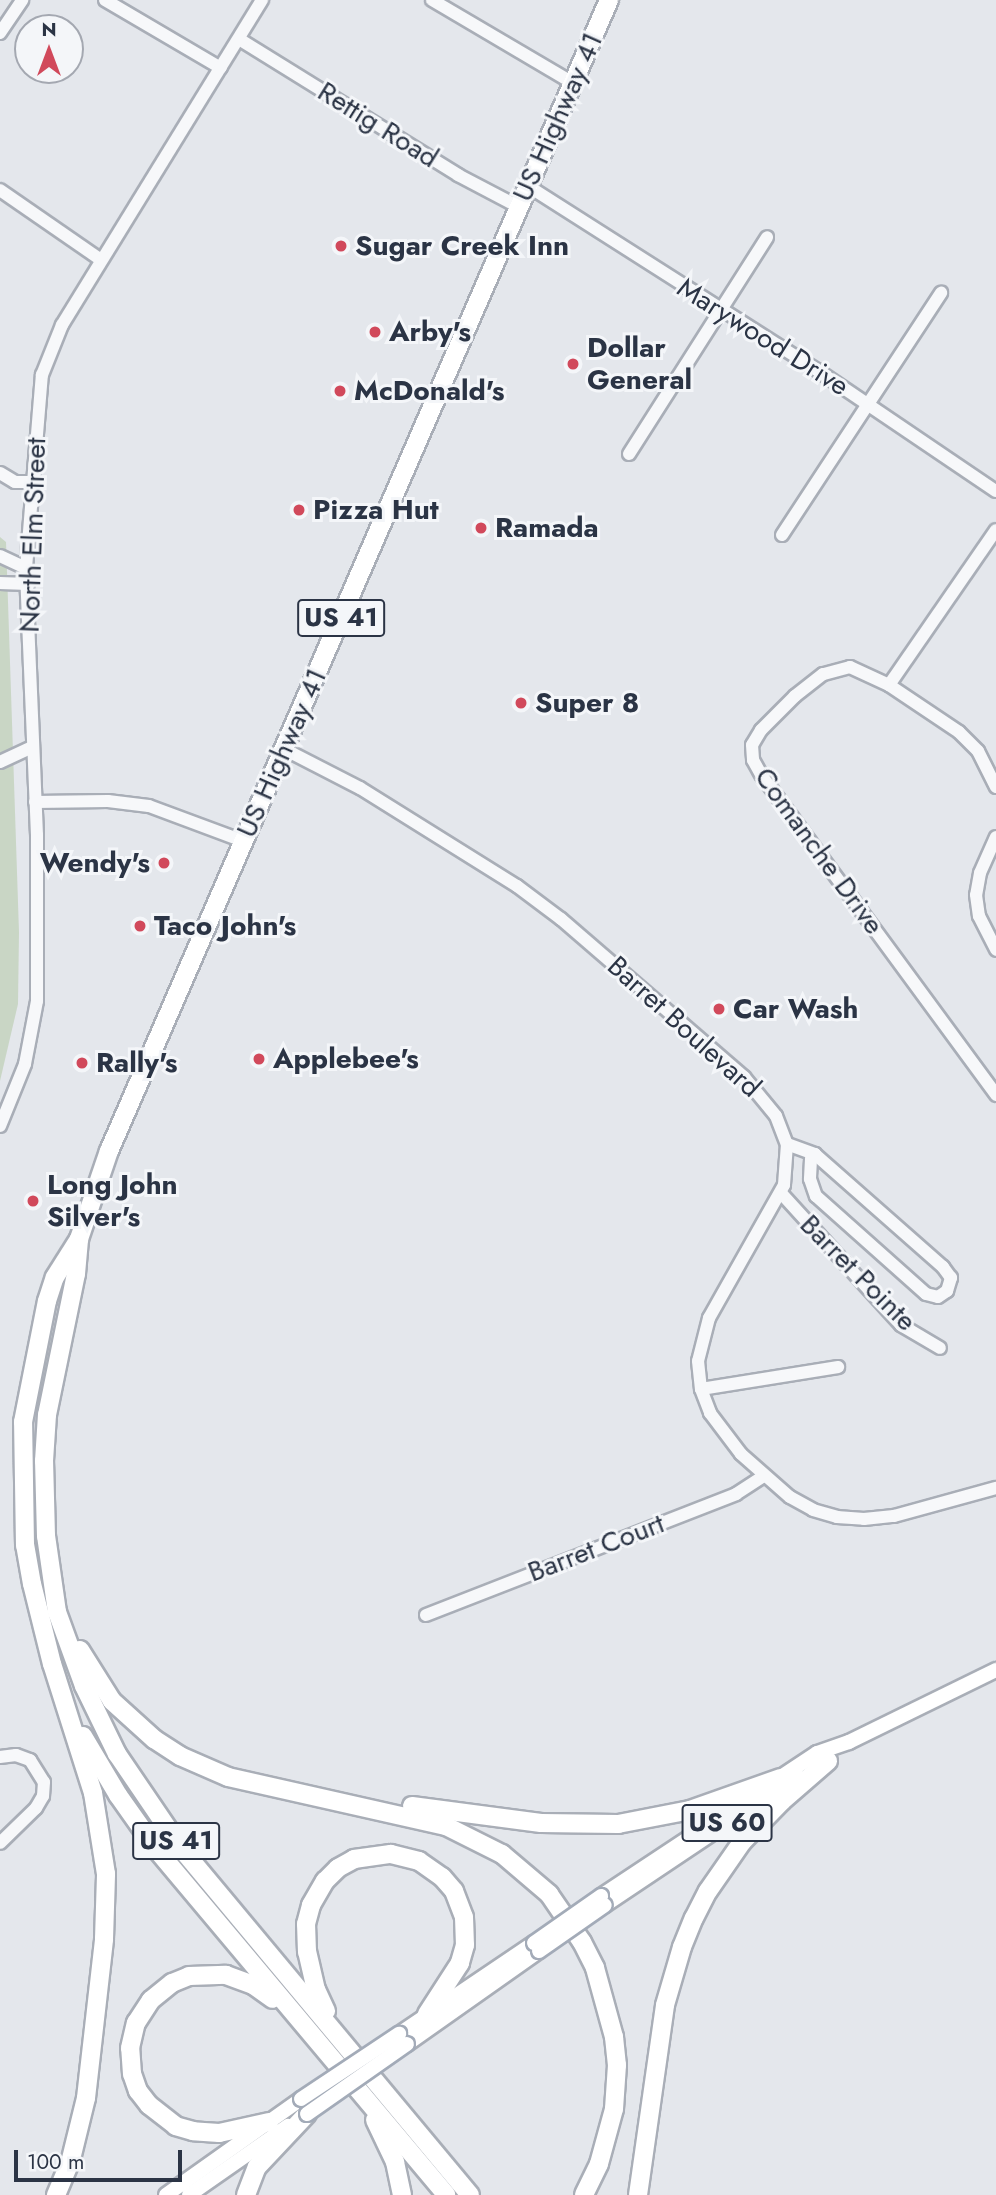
<!DOCTYPE html>
<html>
<head>
<meta charset="utf-8">
<style>
  body { margin:0 }
  #map { position:relative; width:996px; height:2195px; overflow:hidden; background:#e4e7ec; font-family:Jost,sans-serif }
  div>[style] { position:absolute }
  [style*='--x'] { left:calc(var(--x)*1px); top:calc(var(--y)*1px); width:calc(var(--w)*1px); rotate:calc(var(--a)*1deg) }
  .green>* { inset:0; background:#c9d6c5 }
  .roads { filter:drop-shadow(2px 0 #a9aeb7) drop-shadow(-2px 0 #a9aeb7) drop-shadow(0 2px #a9aeb7) drop-shadow(0 -2px #a9aeb7) }
  .minor>* { height:12px; margin:-6px; padding:0 6px; transform-origin:6px; border-radius:6px; background:#f7f8fa }
  .major>* { height:14px; margin:-7px; padding:0 7px; transform-origin:7px; border-radius:7px; background:#fff }
  .highway>* { height:18px; margin:-9px; padding:0 9px; transform-origin:9px; border-radius:9px; background:#fff }
  .bridges { filter:drop-shadow(2px 0 #a3abb8) drop-shadow(-2px 0 #a3abb8) drop-shadow(0 2px #a3abb8) drop-shadow(0 -2px #a3abb8) }
  .major-bridge>* { height:14px; margin:-7px; padding:0 7px; transform-origin:7px; border-radius:7px; background:#fff }
  .dots>* { width:19px; height:19px; translate:-50% -50%; box-sizing:border-box; border:4px solid #f4f6f9; border-radius:50% }
  span { translate:-50% -50%; white-space:nowrap; text-align:center; line-height:1.15; -webkit-text-stroke:6px #f4f6f9; paint-order:stroke }
  .shield-label span { padding:2px 5px; background:#f4f6f9; border:2px solid; border-radius:5px; -webkit-text-stroke-width:0 }
  .shield-label { font-size:26px; color:#2b3445; font-weight:700 }
  .street-label { font-size:28px; color:#2b3445 }
  .poi-label { font-size:28px; color:#2b3445; font-weight:700 }
  .left { translate:0 -50%; text-align:left }
  .right { translate:-100% -50%; text-align:right }
  .north { position:absolute; left:14px; top:14px; width:70px; height:70px; box-sizing:border-box; background:#f4f6f9; border:2px solid #a4a8b1; border-radius:50%; rotate:0deg; font-size:19px; font-weight:700; line-height:28px; text-align:center; color:#2b3445 }
  .north::after { content:''; display:block; margin:auto; width:24px; height:32px; background:#d1495b; clip-path:polygon(50% 0,100% 100%,50% 72%,0 100%) }
  .scale { position:absolute; left:14px; top:2150px; width:168px; height:32px; box-sizing:border-box; border:4px solid #2b3445; border-top:0; padding-left:9px; font-size:21px; line-height:24px; white-space:nowrap; color:#2b3445; -webkit-text-stroke:5px #f4f6f9; paint-order:stroke }
</style>
</head>
<body>
<div id="map">
  <div class="green">
    <i style="clip-path:polygon(0 537px,6px 542px,19px 932px,18px 1004px,0 1081px)"></i>
  </div>
  <div class="roads">
    <div class="minor">
      <i style="--x:105;--y:0;--w:134;--a:30.4"></i>
      <i style="--x:432;--y:0;--w:164;--a:30.5"></i>
      <i style="--x:0;--y:33;--w:40;--a:-56"></i>
      <i style="--x:239;--y:39;--w:258;--a:31.8"></i>
      <i style="--x:458;--y:175;--w:69;--a:27.7"></i>
      <i style="--x:528;--y:186;--w:343;--a:32.5"></i>
      <i style="--x:817;--y:370;--w:216;--a:34.1"></i>
      <i style="--x:0;--y:190;--w:123;--a:34.7"></i>
      <i style="--x:629;--y:454;--w:257;--a:-57.5"></i>
      <i style="--x:0;--y:473;--w:17;--a:31"></i>
      <i style="--x:15;--y:482;--w:18;--a:0"></i>
      <i style="--x:782;--y:535;--w:290;--a:-56.7"></i>
      <i style="--x:0;--y:556;--w:29;--a:25"></i>
      <i style="--x:0;--y:583;--w:28;--a:2"></i>
      <i style="--x:889;--y:685;--w:188;--a:-55.4"></i>
      <i style="--x:284;--y:749;--w:85;--a:27.2"></i>
      <i style="--x:360;--y:788;--w:185;--a:32"></i>
      <i style="--x:517;--y:886;--w:55;--a:36.9"></i>
      <i style="--x:561;--y:919;--w:242;--a:40.8"></i>
      <i style="--x:744;--y:1077;--w:50;--a:50.6"></i>
      <i style="--x:776;--y:1116;--w:30;--a:69"></i>
      <i style="--x:787;--y:1144;--w:41;--a:94.2"></i>
      <i style="--x:784;--y:1185;--w:153;--a:119.4"></i>
      <i style="--x:709;--y:1318;--w:44;--a:104.3"></i>
      <i style="--x:698;--y:1361;--w:28;--a:84"></i>
      <i style="--x:701;--y:1389;--w:26;--a:69"></i>
      <i style="--x:710;--y:1413;--w:51;--a:52.9"></i>
      <i style="--x:741;--y:1454;--w:65;--a:41.3"></i>
      <i style="--x:790;--y:1497;--w:26;--a:29"></i>
      <i style="--x:813;--y:1510;--w:25;--a:16"></i>
      <i style="--x:837;--y:1517;--w:27;--a:4"></i>
      <i style="--x:864;--y:1519;--w:30;--a:-6"></i>
      <i style="--x:894;--y:1516;--w:106;--a:-15.4"></i>
      <i style="--x:0;--y:762;--w:35;--a:-25"></i>
      <i style="--x:996;--y:787;--w:40;--a:-116.6"></i>
      <i style="--x:978;--y:751;--w:27;--a:-135"></i>
      <i style="--x:959;--y:732;--w:84;--a:-146.1"></i>
      <i style="--x:889;--y:685;--w:43;--a:-155.2"></i>
      <i style="--x:850;--y:667;--w:28;--a:165"></i>
      <i style="--x:823;--y:674;--w:36;--a:142"></i>
      <i style="--x:795;--y:696;--w:48;--a:135"></i>
      <i style="--x:761;--y:730;--w:17;--a:121"></i>
      <i style="--x:752;--y:745;--w:15;--a:86"></i>
      <i style="--x:753;--y:760;--w:18;--a:61"></i>
      <i style="--x:762;--y:776;--w:396;--a:53.7"></i>
      <i style="--x:35;--y:802;--w:73;--a:-0.8"></i>
      <i style="--x:108;--y:801;--w:41;--a:7"></i>
      <i style="--x:149;--y:806;--w:100;--a:20.4"></i>
      <i style="--x:996;--y:837;--w:39;--a:114"></i>
      <i style="--x:980;--y:873;--w:22;--a:100"></i>
      <i style="--x:976;--y:895;--w:21;--a:82"></i>
      <i style="--x:979;--y:916;--w:38;--a:63"></i>
      <i style="--x:0;--y:1126;--w:67;--a:-68"></i>
      <i style="--x:25;--y:1064;--w:64;--a:-79.2"></i>
      <i style="--x:37;--y:1001;--w:166;--a:-90"></i>
      <i style="--x:37;--y:835;--w:267;--a:-92.4"></i>
      <i style="--x:26;--y:568;--w:194;--a:-85.3"></i>
      <i style="--x:42;--y:375;--w:54;--a:-68.2"></i>
      <i style="--x:62;--y:325;--w:382;--a:-58.4"></i>
      <i style="--x:787;--y:1144;--w:30;--a:20"></i>
      <i style="--x:815;--y:1154;--w:6;--a:129"></i>
      <i style="--x:811;--y:1159;--w:20;--a:93"></i>
      <i style="--x:810;--y:1179;--w:18;--a:71"></i>
      <i style="--x:816;--y:1196;--w:147;--a:41.7"></i>
      <i style="--x:926;--y:1294;--w:12;--a:14"></i>
      <i style="--x:938;--y:1297;--w:11;--a:-34"></i>
      <i style="--x:947;--y:1291;--w:14;--a:-73"></i>
      <i style="--x:951;--y:1278;--w:14;--a:-126"></i>
      <i style="--x:943;--y:1267;--w:171;--a:-138.6"></i>
      <i style="--x:781;--y:1193;--w:178;--a:47.7"></i>
      <i style="--x:901;--y:1325;--w:45;--a:30.5"></i>
      <i style="--x:701;--y:1389;--w:139;--a:-9.1"></i>
      <i style="--x:426;--y:1615;--w:333;--a:-21.3"></i>
      <i style="--x:736;--y:1494;--w:33;--a:-33"></i>
      <i style="--x:0;--y:1757;--w:16;--a:-7"></i>
      <i style="--x:16;--y:1755;--w:15;--a:20"></i>
      <i style="--x:30;--y:1760;--w:26;--a:58"></i>
      <i style="--x:44;--y:1782;--w:14;--a:94"></i>
      <i style="--x:43;--y:1796;--w:14;--a:120"></i>
      <i style="--x:36;--y:1808;--w:50;--a:135.8"></i>
    </div>
    <div class="major">
      <i style="--x:758;--y:1803;--w:49;--a:-30.8"></i>
      <i style="--x:601;--y:1896;--w:259;--a:-33.5"></i>
      <i style="--x:817;--y:1753;--w:34;--a:-19"></i>
      <i style="--x:849;--y:1742;--w:164;--a:-26.1"></i>
      <i style="--x:605;--y:1905;--w:164;--a:-33.8"></i>
      <i style="--x:399;--y:2034;--w:163;--a:-34"></i>
      <i style="--x:407;--y:2044;--w:161;--a:-35.2"></i>
      <i style="--x:166;--y:2195;--w:166;--a:-35.4"></i>
      <i style="--x:189;--y:2195;--w:121;--a:-34.9"></i>
    </div>
    <div class="highway">
      <i style="--x:80;--y:1650;--w:60;--a:57.9"></i>
      <i style="--x:112;--y:1701;--w:57;--a:42.1"></i>
      <i style="--x:154;--y:1739;--w:31;--a:33"></i>
      <i style="--x:180;--y:1756;--w:52;--a:23.6"></i>
      <i style="--x:228;--y:1777;--w:223;--a:12.7"></i>
      <i style="--x:446;--y:1826;--w:63;--a:26.6"></i>
      <i style="--x:502;--y:1854;--w:62;--a:40.4"></i>
      <i style="--x:549;--y:1894;--w:58;--a:55.5"></i>
      <i style="--x:582;--y:1942;--w:29;--a:63"></i>
      <i style="--x:595;--y:1968;--w:72;--a:74.6"></i>
      <i style="--x:614;--y:2037;--w:28;--a:84"></i>
      <i style="--x:617;--y:2065;--w:44;--a:93.9"></i>
      <i style="--x:614;--y:2109;--w:57;--a:105.3"></i>
      <i style="--x:599;--y:2164;--w:34;--a:116"></i>
      <i style="--x:83;--y:1736;--w:69;--a:59.3"></i>
      <i style="--x:118;--y:1795;--w:67;--a:54.7"></i>
      <i style="--x:157;--y:1850;--w:450;--a:50"></i>
      <i style="--x:412;--y:1806;--w:130;--a:7.5"></i>
      <i style="--x:541;--y:1823;--w:77;--a:0.7"></i>
      <i style="--x:618;--y:1824;--w:73;--a:-11"></i>
      <i style="--x:690;--y:1810;--w:96;--a:-19.4"></i>
      <i style="--x:326;--y:2011;--w:23;--a:-115"></i>
      <i style="--x:316;--y:1990;--w:39;--a:-103"></i>
      <i style="--x:307;--y:1952;--w:28;--a:-92"></i>
      <i style="--x:306;--y:1924;--w:20;--a:-75"></i>
      <i style="--x:311;--y:1905;--w:28;--a:-60"></i>
      <i style="--x:325;--y:1881;--w:18;--a:-45"></i>
      <i style="--x:338;--y:1868;--w:18;--a:-29"></i>
      <i style="--x:354;--y:1859;--w:37;--a:-8"></i>
      <i style="--x:391;--y:1854;--w:29;--a:14"></i>
      <i style="--x:419;--y:1861;--w:28;--a:35"></i>
      <i style="--x:442;--y:1877;--w:18;--a:49"></i>
      <i style="--x:454;--y:1891;--w:28;--a:69"></i>
      <i style="--x:464;--y:1917;--w:28;--a:88"></i>
      <i style="--x:465;--y:1945;--w:19;--a:106"></i>
      <i style="--x:460;--y:1963;--w:61;--a:122.9"></i>
      <i style="--x:375;--y:2120;--w:47;--a:64.5"></i>
      <i style="--x:395;--y:2162;--w:34;--a:78"></i>
      <i style="--x:269;--y:2122;--w:51;--a:167.6"></i>
      <i style="--x:219;--y:2133;--w:26;--a:-176"></i>
      <i style="--x:193;--y:2131;--w:18;--a:-164"></i>
      <i style="--x:176;--y:2126;--w:34;--a:-142"></i>
      <i style="--x:149;--y:2105;--w:18;--a:-128"></i>
      <i style="--x:138;--y:2091;--w:18;--a:-109"></i>
      <i style="--x:132;--y:2074;--w:26;--a:-94"></i>
      <i style="--x:130;--y:2048;--w:26;--a:-77"></i>
      <i style="--x:136;--y:2023;--w:27;--a:-57"></i>
      <i style="--x:151;--y:2000;--w:27;--a:-39"></i>
      <i style="--x:172;--y:1983;--w:18;--a:-22"></i>
      <i style="--x:189;--y:1976;--w:37;--a:-2"></i>
      <i style="--x:226;--y:1975;--w:29;--a:20"></i>
      <i style="--x:253;--y:1985;--w:24;--a:35"></i>
      <i style="--x:56;--y:2195;--w:39;--a:-67"></i>
      <i style="--x:71;--y:2159;--w:63;--a:-76.2"></i>
      <i style="--x:86;--y:2098;--w:160;--a:-83.5"></i>
      <i style="--x:104;--y:1939;--w:65;--a:-88.2"></i>
      <i style="--x:106;--y:1874;--w:82;--a:-99.1"></i>
      <i style="--x:93;--y:1793;--w:135;--a:-107.6"></i>
      <i style="--x:52;--y:1664;--w:82;--a:-104"></i>
      <i style="--x:32;--y:1584;--w:40;--a:-100"></i>
      <i style="--x:25;--y:1545;--w:123;--a:-90.9"></i>
      <i style="--x:23;--y:1422;--w:123;--a:-78.8"></i>
      <i style="--x:47;--y:1301;--w:25;--a:-72"></i>
      <i style="--x:55;--y:1277;--w:45;--a:-57.7"></i>
      <i style="--x:246;--y:2195;--w:30;--a:-69"></i>
      <i style="--x:257;--y:2167;--w:73;--a:-46.7"></i>
      <i style="--x:470;--y:2195;--w:452;--a:-129.8"></i>
      <i style="--x:181;--y:1848;--w:114;--a:-124.2"></i>
      <i style="--x:117;--y:1754;--w:76;--a:-115.9"></i>
      <i style="--x:84;--y:1686;--w:79;--a:-110"></i>
      <i style="--x:57;--y:1612;--w:77;--a:-98.2"></i>
      <i style="--x:46;--y:1536;--w:75;--a:-91.5"></i>
      <i style="--x:44;--y:1461;--w:46;--a:-86.3"></i>
      <i style="--x:47;--y:1415;--w:144;--a:-78.4"></i>
      <i style="--x:76;--y:1274;--w:35;--a:-85"></i>
      <i style="--x:79;--y:1239;--w:93;--a:-71.2"></i>
      <i style="--x:109;--y:1151;--w:1255;--a:-66.52"></i>
      <i style="--x:638;--y:2195;--w:192;--a:-81.9"></i>
      <i style="--x:665;--y:2005;--w:60;--a:-73.7"></i>
      <i style="--x:682;--y:1947;--w:31;--a:-68"></i>
      <i style="--x:694;--y:1918;--w:30;--a:-63"></i>
      <i style="--x:708;--y:1891;--w:60;--a:-55.2"></i>
      <i style="--x:742;--y:1842;--w:57;--a:-45.7"></i>
      <i style="--x:782;--y:1801;--w:61;--a:-41"></i>
    </div>
  </div>
  <div class="bridges">
    <div class="major-bridge">
      <i style="--x:534;--y:1943;--w:82;--a:-35"></i>
      <i style="--x:539;--y:1951;--w:80;--a:-34.9"></i>
      <i style="--x:301;--y:2099;--w:118;--a:-33.6"></i>
      <i style="--x:307;--y:2114;--w:122;--a:-35"></i>
    </div>
  </div>
  <div class="dots">
    <i style="left:341px;top:246px;background:#d1495b"></i>
    <i style="left:375px;top:332px;background:#d1495b"></i>
    <i style="left:573px;top:364px;background:#d1495b"></i>
    <i style="left:340px;top:391px;background:#d1495b"></i>
    <i style="left:299px;top:510px;background:#d1495b"></i>
    <i style="left:481px;top:528px;background:#d1495b"></i>
    <i style="left:521px;top:703px;background:#d1495b"></i>
    <i style="left:164px;top:863px;background:#d1495b"></i>
    <i style="left:140px;top:926px;background:#d1495b"></i>
    <i style="left:719px;top:1009px;background:#d1495b"></i>
    <i style="left:259px;top:1059px;background:#d1495b"></i>
    <i style="left:82px;top:1063px;background:#d1495b"></i>
    <i style="left:33px;top:1201px;background:#d1495b"></i>
  </div>
  <div class="shield-label">
    <span style="left:341px;top:618px">US 41</span>
    <span style="left:727px;top:1823px">US 60</span>
    <span style="left:176px;top:1841px">US 41</span>
  </div>
  <div class="street-label">
    <span style="left:558px;top:117px;rotate:-66deg">US Highway 41</span>
    <span style="left:378px;top:125px;rotate:32deg">Rettig Road</span>
    <span style="left:763px;top:337px;rotate:32deg">Marywood Drive</span>
    <span style="left:33px;top:535px;rotate:-88deg">North Elm Street</span>
    <span style="left:282px;top:753px;rotate:-66deg">US Highway 41</span>
    <span style="left:819px;top:851px;rotate:54deg">Comanche Drive</span>
    <span style="left:684px;top:1027px;rotate:42deg">Barret Boulevard</span>
    <span style="left:858px;top:1273px;rotate:45deg">Barret Pointe</span>
    <span style="left:596px;top:1548px;rotate:-21deg">Barret Court</span>
  </div>
  <div class="poi-label">
    <span class="left" style="left:355px;top:246px">Sugar Creek Inn</span>
    <span class="left" style="left:389px;top:332px">Arby's</span>
    <span class="left" style="left:587px;top:364px">Dollar<br>General</span>
    <span class="left" style="left:354px;top:391px">McDonald's</span>
    <span class="left" style="left:313px;top:510px">Pizza Hut</span>
    <span class="left" style="left:495px;top:528px">Ramada</span>
    <span class="left" style="left:535px;top:703px">Super 8</span>
    <span class="right" style="left:150px;top:863px">Wendy's</span>
    <span class="left" style="left:154px;top:926px">Taco John's</span>
    <span class="left" style="left:733px;top:1009px">Car Wash</span>
    <span class="left" style="left:273px;top:1059px">Applebee's</span>
    <span class="left" style="left:96px;top:1063px">Rally's</span>
    <span class="left" style="left:47px;top:1201px">Long John<br>Silver's</span>
  </div>
  <div class="north">N</div>
  <div class="scale">100 m</div>
</div>
</body>
</html>
